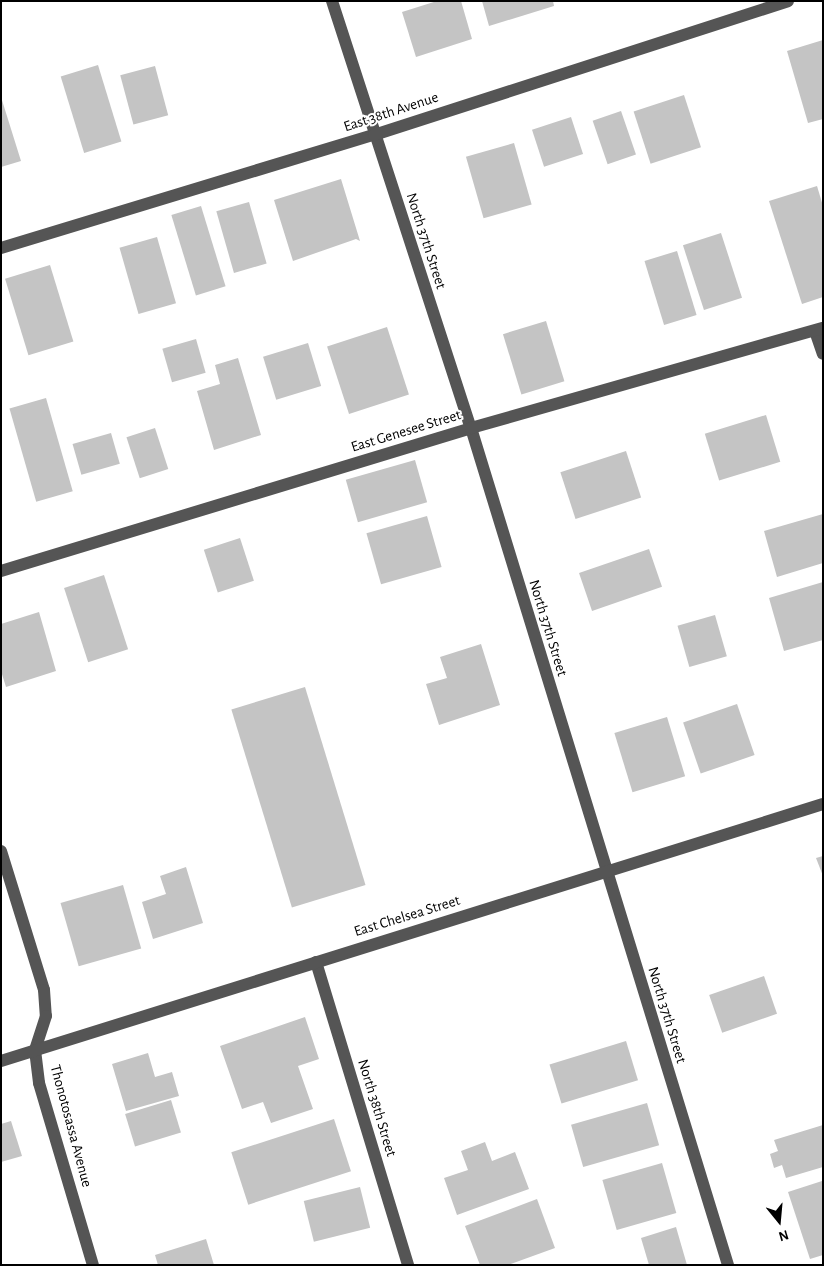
<!DOCTYPE html>
<html>
<head>
<meta charset="utf-8">
<style>
  body { margin:0 }
  #map { position:relative; width:824px; height:1266px; overflow:hidden; background:#fff; font-family:"Alegreya Sans",sans-serif }
  div>[style] { position:absolute }
  [style*='--x'] { left:calc(var(--x)*1px); top:calc(var(--y)*1px); width:calc(var(--w)*1px); rotate:calc(var(--a)*1deg) }
  .building>* { inset:0; background:#c4c4c4; transform-origin:0 0 }
  .minor>* { height:12px; margin:-6px; padding:0 6px; transform-origin:6px; border-radius:6px; background:#555 }
  span { translate:-50% -50%; white-space:nowrap; text-align:center; line-height:1.15; -webkit-text-stroke:4px #fff; paint-order:stroke }
  .street-label { font-size:15px; color:#000 }
  .frame { position:absolute; inset:0; border:2px solid #000; pointer-events:none }
  .north { position:absolute; left:754px; top:1196px; width:50px; height:50px; -webkit-text-stroke:4px #fff; paint-order:stroke; rotate:163deg; font-size:14px; font-weight:700; line-height:20px; text-align:center; color:#000 }
  .north::after { content:''; display:block; margin:auto; width:18px; height:22px; background:#000; clip-path:polygon(50% 0,100% 100%,50% 72%,0 100%) }
</style>
</head>
<body>
<div id="map">
  <div class="building">
    <i style="clip-path:polygon(437px 1px,461px 1px,472px 39px,416px 57px,402px 12px)"></i>
    <i style="clip-path:polygon(482px 1px,553px 1px,554px 6px,489px 26px)"></i>
    <i style="clip-path:polygon(823px 40px,823px 119px,808px 123px,787px 51px)"></i>
    <i style="left:98px;top:65px;width:80px;height:39px;rotate:73deg"></i>
    <i style="left:155px;top:66px;width:51px;height:36px;rotate:75deg"></i>
    <i style="left:684px;top:95px;width:55px;height:53px;rotate:72deg"></i>
    <i style="clip-path:polygon(1px 97px,21px 161px,1px 167px)"></i>
    <i style="left:621px;top:111px;width:46px;height:30px;rotate:71deg"></i>
    <i style="left:571px;top:117px;width:39px;height:41px;rotate:72deg"></i>
    <i style="left:514px;top:143px;width:64px;height:50px;rotate:74deg"></i>
    <i style="clip-path:polygon(341px 179px,360px 241px,356px 239px,293px 261px,274px 200px)"></i>
    <i style="clip-path:polygon(817px 186px,823px 206px,823px 297px,802px 304px,769px 201px)"></i>
    <i style="left:249px;top:202px;width:64px;height:34px;rotate:74deg"></i>
    <i style="left:201px;top:206px;width:84px;height:31px;rotate:73deg"></i>
    <i style="left:721px;top:233px;width:68px;height:40px;rotate:72deg"></i>
    <i style="left:157px;top:237px;width:69px;height:39px;rotate:74deg"></i>
    <i style="left:677px;top:251px;width:67px;height:34px;rotate:73deg"></i>
    <i style="left:50px;top:265px;width:80px;height:47px;rotate:73deg"></i>
    <i style="left:546px;top:321px;width:63px;height:45px;rotate:73deg"></i>
    <i style="left:387px;top:327px;width:71px;height:63px;rotate:72deg"></i>
    <i style="left:196px;top:339px;width:35px;height:35px;rotate:74deg"></i>
    <i style="left:308px;top:343px;width:45px;height:47px;rotate:73deg"></i>
    <i style="clip-path:polygon(238px 358px,261px 435px,214px 450px,197px 391px,220px 384px,215px 365px)"></i>
    <i style="left:46px;top:398px;width:97px;height:38px;rotate:74deg"></i>
    <i style="left:766px;top:415px;width:49px;height:64px;rotate:73deg"></i>
    <i style="left:155px;top:428px;width:43px;height:30px;rotate:72deg"></i>
    <i style="left:111px;top:433px;width:32px;height:40px;rotate:74deg"></i>
    <i style="left:626px;top:451px;width:49px;height:69px;rotate:72deg"></i>
    <i style="left:415px;top:460px;width:44px;height:72px;rotate:74deg"></i>
    <i style="clip-path:polygon(823px 514px,823px 563px,777px 577px,764px 531px)"></i>
    <i style="left:427px;top:516px;width:53px;height:63px;rotate:74deg"></i>
    <i style="left:240px;top:538px;width:45px;height:38px;rotate:72deg"></i>
    <i style="left:649px;top:549px;width:40px;height:74px;rotate:71deg"></i>
    <i style="left:104px;top:575px;width:78px;height:42px;rotate:72deg"></i>
    <i style="clip-path:polygon(823px 582px,823px 640px,784px 651px,769px 598px)"></i>
    <i style="clip-path:polygon(39px 612px,56px 671px,6px 687px,1px 671px,1px 624px)"></i>
    <i style="left:715px;top:615px;width:43px;height:39px;rotate:74deg"></i>
    <i style="clip-path:polygon(481px 644px,500px 705px,439px 725px,426px 684px,447px 678px,440px 657px)"></i>
    <i style="left:305px;top:687px;width:207px;height:77px;rotate:73deg"></i>
    <i style="left:737px;top:704px;width:54px;height:57px;rotate:71deg"></i>
    <i style="left:667px;top:717px;width:62px;height:55px;rotate:73deg"></i>
    <i style="clip-path:polygon(823px 856px,823px 876px,816px 858px)"></i>
    <i style="clip-path:polygon(186px 867px,203px 923px,153px 939px,142px 902px,166px 894px,160px 876px)"></i>
    <i style="left:123px;top:885px;width:66px;height:65px;rotate:74deg"></i>
    <i style="left:764px;top:976px;width:40px;height:58px;rotate:71deg"></i>
    <i style="clip-path:polygon(305px 1017px,319px 1059px,298px 1066px,313px 1109px,271px 1123px,263px 1102px,242px 1109px,220px 1046px)"></i>
    <i style="left:626px;top:1041px;width:41px;height:80px;rotate:73deg"></i>
    <i style="clip-path:polygon(148px 1053px,155px 1077px,172px 1072px,179px 1096px,126px 1111px,112px 1064px)"></i>
    <i style="left:171px;top:1100px;width:34px;height:48px;rotate:73deg"></i>
    <i style="left:647px;top:1103px;width:44px;height:79px;rotate:74deg"></i>
    <i style="left:334px;top:1119px;width:55px;height:108px;rotate:72deg"></i>
    <i style="clip-path:polygon(11px 1121px,22px 1156px,1px 1162px,1px 1124px)"></i>
    <i style="clip-path:polygon(823px 1125px,823px 1167px,786px 1178px,782px 1165px,774px 1168px,770px 1154px,778px 1151px,774px 1140px)"></i>
    <i style="clip-path:polygon(485px 1142px,492px 1161px,515px 1152px,529px 1189px,457px 1215px,444px 1178px,468px 1170px,461px 1151px)"></i>
    <i style="left:662px;top:1163px;width:52px;height:62px;rotate:74deg"></i>
    <i style="clip-path:polygon(822px 1181px,823px 1255px,810px 1259px,788px 1192px)"></i>
    <i style="left:360px;top:1187px;width:42px;height:58px;rotate:76deg"></i>
    <i style="clip-path:polygon(537px 1199px,555px 1248px,508px 1265px,480px 1265px,465px 1226px)"></i>
    <i style="clip-path:polygon(676px 1227px,687px 1265px,649px 1265px,641px 1238px)"></i>
    <i style="clip-path:polygon(206px 1239px,214px 1265px,158px 1265px,155px 1255px)"></i>
  </div>
  <div class="minor">
    <i style="--x:332;--y:1;--w:449;--a:72"></i>
    <i style="--x:471;--y:428;--w:876;--a:72.93"></i>
    <i style="--x:1;--y:248;--w:390;--a:-16.9"></i>
    <i style="--x:374;--y:135;--w:435;--a:-17.9"></i>
    <i style="--x:815;--y:331;--w:24;--a:71"></i>
    <i style="--x:1;--y:571;--w:491;--a:-16.9"></i>
    <i style="--x:471;--y:428;--w:366;--a:-15.9"></i>
    <i style="--x:1;--y:851;--w:145;--a:72.8"></i>
    <i style="--x:44;--y:990;--w:26;--a:86"></i>
    <i style="--x:46;--y:1016;--w:36;--a:108"></i>
    <i style="--x:35;--y:1050;--w:33;--a:83"></i>
    <i style="--x:39;--y:1083;--w:190;--a:73.5"></i>
    <i style="--x:316;--y:962;--w:317;--a:73.1"></i>
    <i style="--x:1;--y:1061;--w:861;--a:-17.36"></i>
  </div>
  <div class="street-label">
    <span style="left:391px;top:112px;rotate:-18deg">East 38th Avenue</span>
    <span style="left:426px;top:241px;rotate:72deg">North 37th Street</span>
    <span style="left:406px;top:431px;rotate:-17deg">East Genesee Street</span>
    <span style="left:548px;top:628px;rotate:73deg">North 37th Street</span>
    <span style="left:407px;top:916px;rotate:-17deg">East Chelsea Street</span>
    <span style="left:667px;top:1015px;rotate:73deg">North 37th Street</span>
    <span style="left:377px;top:1108px;rotate:73deg">North 38th Street</span>
    <span style="left:71px;top:1126px;rotate:75deg">Thonotosassa Avenue</span>
  </div>
  <div class="frame"></div>
  <div class="north">N</div>
</div>
</body>
</html>
